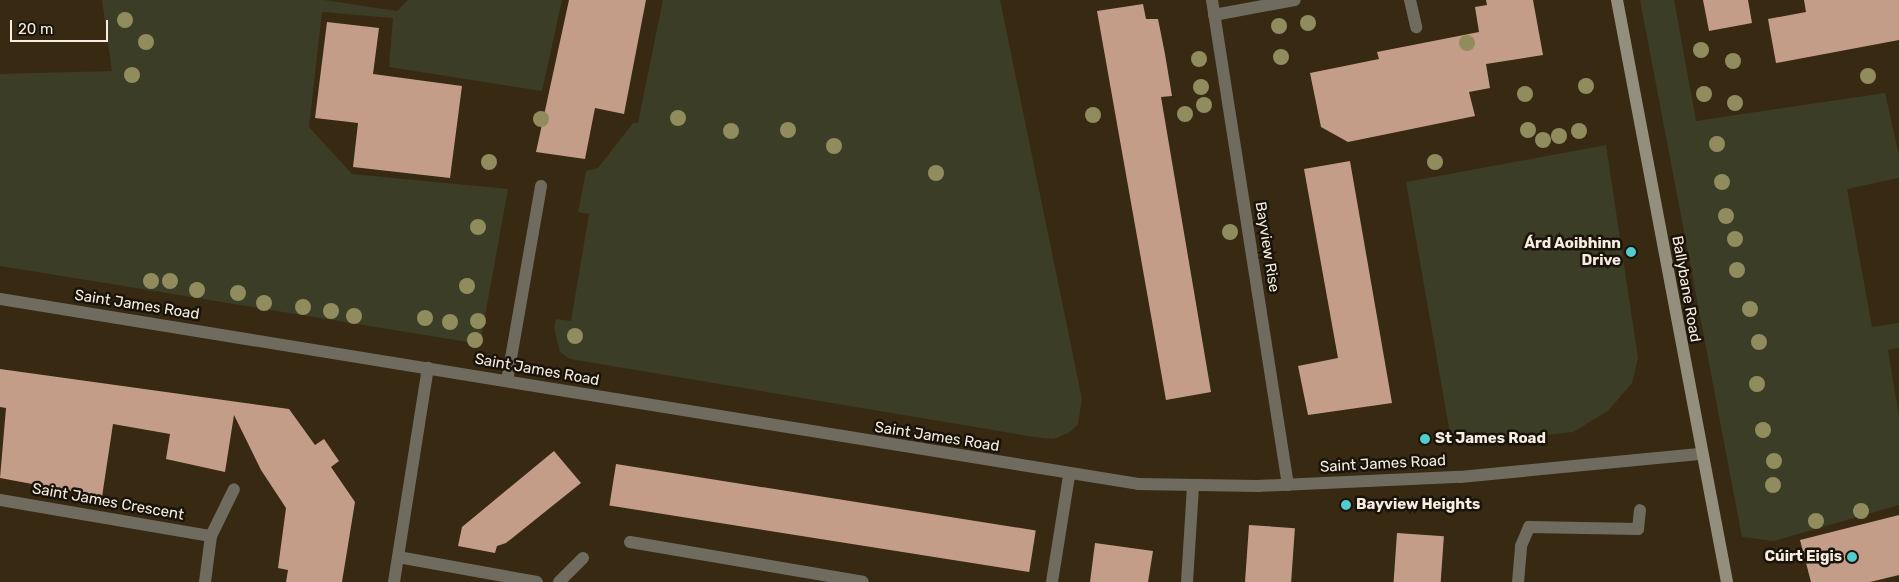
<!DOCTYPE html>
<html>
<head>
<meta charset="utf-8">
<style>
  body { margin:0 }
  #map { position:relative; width:1899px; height:582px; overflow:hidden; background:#382913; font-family:Rubik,sans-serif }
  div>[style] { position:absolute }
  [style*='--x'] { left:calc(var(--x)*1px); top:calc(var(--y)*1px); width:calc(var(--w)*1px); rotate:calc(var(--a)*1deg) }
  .green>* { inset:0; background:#3c3d26 }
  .building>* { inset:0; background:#c49d88; transform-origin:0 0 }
  .service>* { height:12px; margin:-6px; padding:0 6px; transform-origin:6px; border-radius:6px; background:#6f6b5f }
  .minor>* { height:12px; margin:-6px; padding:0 6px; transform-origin:6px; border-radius:6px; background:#6f6b5f }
  .tertiary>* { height:12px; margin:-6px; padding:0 6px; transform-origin:6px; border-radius:6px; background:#6f6b5f }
  .secondary>* { height:12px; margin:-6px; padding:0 6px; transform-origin:6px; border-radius:6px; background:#948f7c }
  .trees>* { width:16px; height:16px; margin:-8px; border-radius:50%; background:#908c5e }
  .dots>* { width:14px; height:14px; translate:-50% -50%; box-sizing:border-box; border:2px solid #1a130a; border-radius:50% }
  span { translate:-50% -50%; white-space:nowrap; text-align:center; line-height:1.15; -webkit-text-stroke:5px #1a130a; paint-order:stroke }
  .poi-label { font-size:15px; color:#f6ecdf; font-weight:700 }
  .right { translate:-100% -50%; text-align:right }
  .left { translate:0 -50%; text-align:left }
  .street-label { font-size:15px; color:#f6ecdf }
  .scale { position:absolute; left:10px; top:20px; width:98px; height:22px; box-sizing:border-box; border:2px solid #f6ecdf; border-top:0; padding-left:6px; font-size:15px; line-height:18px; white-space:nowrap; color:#f6ecdf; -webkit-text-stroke:4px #1a130a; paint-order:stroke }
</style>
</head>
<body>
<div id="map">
  <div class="green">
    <i style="clip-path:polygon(102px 0,324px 0,397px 11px,408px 0,562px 0,542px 91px,389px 67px,393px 18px,322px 12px,309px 127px,352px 174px,508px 189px,480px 344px,0 266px,0 74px,112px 71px)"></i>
    <i style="clip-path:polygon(663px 0,1000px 0,1082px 399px,1078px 424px,1070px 432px,1054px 439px,1034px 437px,570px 359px,560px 352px,554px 328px,556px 319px,571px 321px,589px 214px,578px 212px,586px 171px,598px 168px,633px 123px,638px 123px)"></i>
    <i style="clip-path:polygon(1640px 0,1674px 0,1696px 121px,1885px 93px,1899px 156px,1899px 178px,1847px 189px,1872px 327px,1899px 323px,1899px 348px,1888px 350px,1899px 417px,1899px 505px,1774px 541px,1742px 537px)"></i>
    <i style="clip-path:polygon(1606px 145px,1638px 358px,1632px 383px,1608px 411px,1573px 432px,1452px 445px,1406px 182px)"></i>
  </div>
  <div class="building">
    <i style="clip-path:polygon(569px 0,646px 0,624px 114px,595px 108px,585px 159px,536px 152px)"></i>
    <i style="clip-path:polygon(1486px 0,1533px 0,1543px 55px,1486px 64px,1490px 88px,1469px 92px,1475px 116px,1348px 142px,1321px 127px,1310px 73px,1379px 59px,1377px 52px,1479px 32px,1475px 7px,1487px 5px)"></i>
    <i style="clip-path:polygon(1703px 0,1748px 0,1752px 23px,1709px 31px)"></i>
    <i style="clip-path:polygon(1804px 0,1899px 0,1899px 40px,1776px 63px,1768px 19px,1806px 12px)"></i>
    <i style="clip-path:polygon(1143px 4px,1146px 19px,1158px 19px,1165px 54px,1172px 96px,1161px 97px,1211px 392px,1166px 400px,1097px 11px)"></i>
    <i style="clip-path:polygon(327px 22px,379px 28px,373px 74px,462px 86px,450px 178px,353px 167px,358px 123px,315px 118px)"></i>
    <i style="clip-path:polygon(1350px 161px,1392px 403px,1308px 415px,1298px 366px,1338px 358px,1304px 169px)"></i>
    <i style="clip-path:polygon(0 369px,289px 409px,315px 445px,324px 439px,339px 461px,331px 467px,355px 502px,342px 582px,286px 582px,288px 570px,278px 568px,286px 508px,261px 470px,234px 415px,225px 472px,166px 459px,170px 434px,113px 424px,102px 497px,0 478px,6px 408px,0 407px)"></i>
    <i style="clip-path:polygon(554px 451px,581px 483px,506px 543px,497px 546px,495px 553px,458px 546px,462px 527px)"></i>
    <i style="left:616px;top:464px;width:425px;height:42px;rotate:9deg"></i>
    <i style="clip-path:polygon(1899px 515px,1899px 575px,1870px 582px,1811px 582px,1800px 540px)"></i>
    <i style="left:1249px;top:525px;width:46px;height:57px;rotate:4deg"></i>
    <i style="left:1397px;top:533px;width:47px;height:49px;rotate:4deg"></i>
    <i style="clip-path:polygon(1095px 543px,1153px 551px,1148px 582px,1090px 582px)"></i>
  </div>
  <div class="service">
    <i style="--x:507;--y:381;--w:198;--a:-80.1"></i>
    <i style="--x:0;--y:500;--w:214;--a:9.7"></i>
    <i style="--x:398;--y:557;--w:141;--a:10.2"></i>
    <i style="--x:205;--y:582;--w:46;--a:-82.6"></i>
    <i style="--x:211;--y:536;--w:52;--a:-63.9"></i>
    <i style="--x:559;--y:582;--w:34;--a:-45"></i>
  </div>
  <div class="minor">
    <i style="--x:1212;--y:0;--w:491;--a:81.1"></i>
    <i style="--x:1410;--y:0;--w:28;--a:77"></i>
    <i style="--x:1214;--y:15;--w:82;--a:-10.5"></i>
    <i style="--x:630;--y:542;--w:236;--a:9.7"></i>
    <i style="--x:394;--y:582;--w:217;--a:-81"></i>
    <i style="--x:1052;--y:582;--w:107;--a:-80.9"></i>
    <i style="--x:1187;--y:582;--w:95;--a:-86.4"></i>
    <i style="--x:1518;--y:582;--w:36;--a:-85"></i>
    <i style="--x:1521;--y:546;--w:21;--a:-67"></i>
    <i style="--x:1529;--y:527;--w:109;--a:1.1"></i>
    <i style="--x:1638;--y:529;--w:19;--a:-84"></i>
  </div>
  <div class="tertiary">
    <i style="--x:0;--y:299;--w:1153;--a:9.23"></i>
    <i style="--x:1138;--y:484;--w:120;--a:1"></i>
    <i style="--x:1258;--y:486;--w:202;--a:-2.6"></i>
    <i style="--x:1460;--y:477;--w:240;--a:-5.5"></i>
  </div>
  <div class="secondary">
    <i style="--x:1617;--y:0;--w:592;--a:79.3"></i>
  </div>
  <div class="trees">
    <i style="left:125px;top:20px"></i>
    <i style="left:1308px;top:23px"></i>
    <i style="left:1279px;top:26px"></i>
    <i style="left:146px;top:42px"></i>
    <i style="left:1467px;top:43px"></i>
    <i style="left:1701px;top:50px"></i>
    <i style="left:1281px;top:57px"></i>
    <i style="left:1199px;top:59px"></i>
    <i style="left:1733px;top:61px"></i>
    <i style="left:132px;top:75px"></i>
    <i style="left:1868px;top:76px"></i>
    <i style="left:1586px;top:86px"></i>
    <i style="left:1201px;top:87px"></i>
    <i style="left:1525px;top:94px"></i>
    <i style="left:1704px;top:94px"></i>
    <i style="left:1735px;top:103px"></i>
    <i style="left:1204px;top:105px"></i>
    <i style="left:1185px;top:114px"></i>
    <i style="left:1093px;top:115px"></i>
    <i style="left:678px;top:118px"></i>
    <i style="left:541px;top:119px"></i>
    <i style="left:788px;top:130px"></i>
    <i style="left:1528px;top:130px"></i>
    <i style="left:731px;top:131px"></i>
    <i style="left:1579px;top:131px"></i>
    <i style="left:1559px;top:136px"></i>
    <i style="left:1543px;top:140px"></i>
    <i style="left:1717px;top:144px"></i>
    <i style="left:834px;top:146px"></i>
    <i style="left:489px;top:162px"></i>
    <i style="left:1435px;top:162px"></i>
    <i style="left:936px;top:173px"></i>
    <i style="left:1722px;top:182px"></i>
    <i style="left:1726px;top:216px"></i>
    <i style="left:478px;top:227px"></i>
    <i style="left:1230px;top:232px"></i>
    <i style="left:1735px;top:239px"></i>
    <i style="left:1737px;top:270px"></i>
    <i style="left:151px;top:281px"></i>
    <i style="left:170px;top:281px"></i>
    <i style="left:467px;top:286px"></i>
    <i style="left:197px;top:290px"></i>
    <i style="left:238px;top:293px"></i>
    <i style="left:264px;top:303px"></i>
    <i style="left:303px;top:307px"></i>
    <i style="left:1750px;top:309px"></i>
    <i style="left:331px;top:311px"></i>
    <i style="left:354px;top:316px"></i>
    <i style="left:425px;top:318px"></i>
    <i style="left:478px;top:321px"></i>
    <i style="left:450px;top:322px"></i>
    <i style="left:575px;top:336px"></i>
    <i style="left:475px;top:340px"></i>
    <i style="left:1759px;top:342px"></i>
    <i style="left:1757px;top:384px"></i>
    <i style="left:1763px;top:430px"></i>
    <i style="left:1774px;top:461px"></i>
    <i style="left:1773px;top:485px"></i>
    <i style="left:1861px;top:511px"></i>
    <i style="left:1816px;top:521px"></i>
  </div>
  <div class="dots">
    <i style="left:1631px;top:252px;background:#52cdcf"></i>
    <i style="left:1425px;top:439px;background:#52cdcf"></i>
    <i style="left:1346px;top:505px;background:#52cdcf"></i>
    <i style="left:1852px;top:557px;background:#52cdcf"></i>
  </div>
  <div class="poi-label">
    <span class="right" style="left:1621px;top:252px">Árd Aoibhinn<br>Drive</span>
    <span class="left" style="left:1435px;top:439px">St James Road</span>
    <span class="left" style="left:1356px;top:505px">Bayview Heights</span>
    <span class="right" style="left:1842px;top:557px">Cúirt Eigis</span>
  </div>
  <div class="street-label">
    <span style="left:1267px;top:247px;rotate:81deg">Bayview Rise</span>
    <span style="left:1686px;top:289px;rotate:80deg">Ballybane Road</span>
    <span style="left:137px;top:305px;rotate:9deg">Saint James Road</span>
    <span style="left:537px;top:370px;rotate:10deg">Saint James Road</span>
    <span style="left:937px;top:437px;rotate:9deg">Saint James Road</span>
    <span style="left:1383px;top:464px;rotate:-3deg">Saint James Road</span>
    <span style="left:108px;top:502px;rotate:10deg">Saint James Crescent</span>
  </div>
  <div class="scale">20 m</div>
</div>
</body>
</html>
